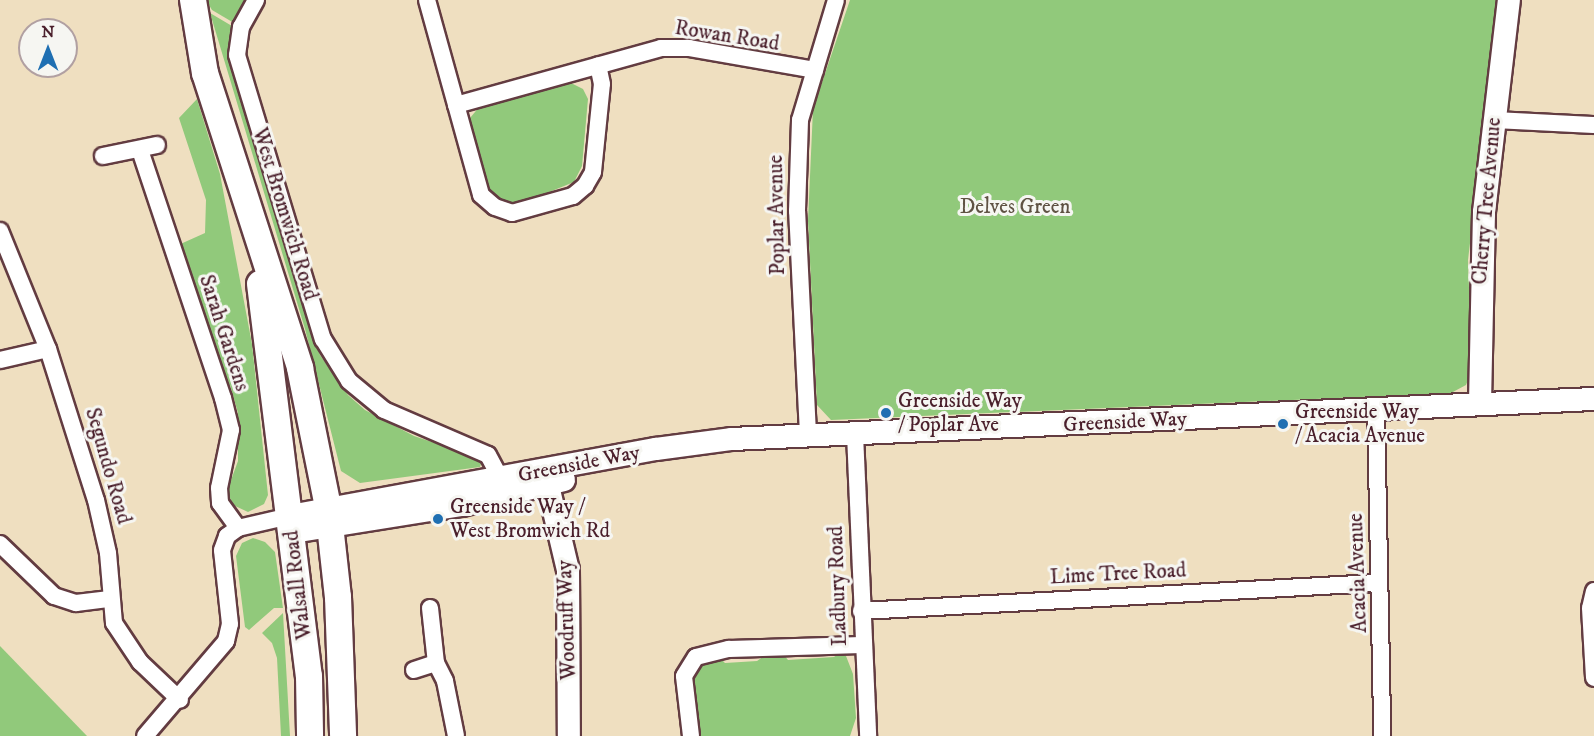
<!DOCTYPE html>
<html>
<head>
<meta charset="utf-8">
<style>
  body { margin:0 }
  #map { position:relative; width:1594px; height:736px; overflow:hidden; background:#efdfc0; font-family:"IM FELL DW Pica",serif }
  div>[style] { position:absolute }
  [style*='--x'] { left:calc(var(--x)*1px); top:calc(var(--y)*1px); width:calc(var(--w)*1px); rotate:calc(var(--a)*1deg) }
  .green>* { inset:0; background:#91c97b }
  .roads { filter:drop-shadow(2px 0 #633c41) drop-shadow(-2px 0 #633c41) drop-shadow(0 2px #633c41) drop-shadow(0 -2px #633c41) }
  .street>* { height:16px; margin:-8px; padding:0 8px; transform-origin:8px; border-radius:8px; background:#fff }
  .secondary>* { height:22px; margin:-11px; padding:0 11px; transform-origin:11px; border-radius:11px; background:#fff }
  .primary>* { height:26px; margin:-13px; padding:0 13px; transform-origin:13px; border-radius:13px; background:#fff }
  .dots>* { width:16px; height:16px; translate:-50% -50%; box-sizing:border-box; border:3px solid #f6f6f2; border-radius:50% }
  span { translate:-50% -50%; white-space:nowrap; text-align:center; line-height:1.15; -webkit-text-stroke:6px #f6f6f2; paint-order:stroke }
  .street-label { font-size:21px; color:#4a1f2b }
  .park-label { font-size:21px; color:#5f5243 }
  .poi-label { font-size:21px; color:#4a1f2b }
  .left { translate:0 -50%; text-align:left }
  .north { position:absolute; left:18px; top:18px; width:60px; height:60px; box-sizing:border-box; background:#f6f6f2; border:2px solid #b1a0a2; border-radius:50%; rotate:0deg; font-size:16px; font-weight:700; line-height:24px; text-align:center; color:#4a1f2b }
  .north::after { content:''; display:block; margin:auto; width:21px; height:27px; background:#1f6fb2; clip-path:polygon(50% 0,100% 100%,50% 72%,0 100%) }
</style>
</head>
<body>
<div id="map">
  <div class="green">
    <i style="clip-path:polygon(206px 0,249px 0,234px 23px,212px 10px)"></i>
    <i style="clip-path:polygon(850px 0,1499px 0,1468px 260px,1472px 370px,1466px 385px,1451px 393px,831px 420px,817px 405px,808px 221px,813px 109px)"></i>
    <i style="clip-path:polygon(210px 13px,232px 26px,231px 55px,320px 355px,348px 395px,365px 410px,414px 436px,471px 455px,482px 461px,480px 467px,360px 483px,341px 471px,305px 329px)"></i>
    <i style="clip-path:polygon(567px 81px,583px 89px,588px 99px,582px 166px,574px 182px,522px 203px,507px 204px,489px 195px,468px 125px,470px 118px,480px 106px)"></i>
    <i style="clip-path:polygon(197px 99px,220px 174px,252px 344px,268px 495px,264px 504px,248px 512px,233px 505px,227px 491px,238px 461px,238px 431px,233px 416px,238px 413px,230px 385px,224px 386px,176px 246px,205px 233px,206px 200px,179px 118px)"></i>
    <i style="clip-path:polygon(253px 538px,265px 542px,275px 552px,283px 608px,274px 608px,249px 630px,245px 627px,236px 556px,242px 543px)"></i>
    <i style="clip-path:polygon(283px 613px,290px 736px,281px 736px,277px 658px,272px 643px,262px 633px)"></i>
    <i style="clip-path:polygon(0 646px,87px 736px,0 736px)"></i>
    <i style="clip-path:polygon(838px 654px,846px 656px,853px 674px,856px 718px,850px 736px,695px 736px,689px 680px,702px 663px,719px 657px,725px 663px,757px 661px,766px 655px,784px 655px,788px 660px,834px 657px)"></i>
  </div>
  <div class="roads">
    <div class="street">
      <i style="--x:256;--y:0;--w:31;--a:119"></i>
      <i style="--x:241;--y:27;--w:28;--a:98"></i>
      <i style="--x:237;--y:55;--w:297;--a:73.2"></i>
      <i style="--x:323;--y:339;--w:49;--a:58.2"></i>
      <i style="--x:349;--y:381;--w:45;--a:39.6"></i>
      <i style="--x:384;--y:410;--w:113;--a:23.4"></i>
      <i style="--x:488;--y:455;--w:27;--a:62"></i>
      <i style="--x:427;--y:0;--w:202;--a:74.5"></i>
      <i style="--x:481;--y:195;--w:18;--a:41"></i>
      <i style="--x:495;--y:207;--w:18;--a:19"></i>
      <i style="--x:512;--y:213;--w:63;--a:-15.6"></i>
      <i style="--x:573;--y:196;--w:16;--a:-40"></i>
      <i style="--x:585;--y:186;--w:16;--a:-60"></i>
      <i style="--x:593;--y:172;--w:88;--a:-84.2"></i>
      <i style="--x:602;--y:84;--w:19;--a:-102"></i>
      <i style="--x:456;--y:105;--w:213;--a:-15.5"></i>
      <i style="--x:661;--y:48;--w:28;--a:0"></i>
      <i style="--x:689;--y:48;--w:128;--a:9.9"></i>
      <i style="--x:1493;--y:120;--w:101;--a:2.8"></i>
      <i style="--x:140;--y:150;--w:262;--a:71.5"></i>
      <i style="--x:223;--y:398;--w:33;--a:76"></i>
      <i style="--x:231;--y:430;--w:59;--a:101.7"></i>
      <i style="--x:219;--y:488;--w:15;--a:86"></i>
      <i style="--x:220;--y:503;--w:31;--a:54"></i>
      <i style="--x:103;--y:156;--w:55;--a:-11.5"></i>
      <i style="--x:0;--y:231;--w:127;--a:67.9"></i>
      <i style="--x:48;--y:349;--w:158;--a:72.4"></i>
      <i style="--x:96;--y:500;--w:54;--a:77.2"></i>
      <i style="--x:108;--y:553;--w:70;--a:85.1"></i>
      <i style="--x:114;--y:623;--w:47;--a:56.3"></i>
      <i style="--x:140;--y:662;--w:55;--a:43.5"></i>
      <i style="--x:0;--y:360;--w:49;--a:-12.9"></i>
      <i style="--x:1376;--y:409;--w:327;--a:88.9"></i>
      <i style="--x:808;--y:434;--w:223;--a:-92.8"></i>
      <i style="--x:797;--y:211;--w:91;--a:-88.1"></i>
      <i style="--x:800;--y:120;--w:125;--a:-73.3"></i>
      <i style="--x:855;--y:434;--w:302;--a:87.5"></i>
      <i style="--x:0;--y:544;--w:75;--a:43.9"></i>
      <i style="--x:54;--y:596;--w:23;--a:18"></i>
      <i style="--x:76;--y:603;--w:34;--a:-7"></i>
      <i style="--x:1594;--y:591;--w:17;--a:103"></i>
      <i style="--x:1590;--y:608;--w:70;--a:86.7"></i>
      <i style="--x:430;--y:608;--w:55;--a:83.8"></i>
      <i style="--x:436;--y:663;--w:20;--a:63"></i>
      <i style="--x:445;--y:681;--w:56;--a:78.7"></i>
      <i style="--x:861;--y:611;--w:517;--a:-3.11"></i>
      <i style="--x:414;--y:670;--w:23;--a:-18"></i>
      <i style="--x:145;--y:736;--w:125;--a:-49.5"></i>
      <i style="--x:226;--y:641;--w:17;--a:-77"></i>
      <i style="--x:230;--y:624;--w:74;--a:-96.2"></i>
      <i style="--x:222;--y:550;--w:15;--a:-70"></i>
      <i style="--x:227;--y:536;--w:14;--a:-36"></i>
      <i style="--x:238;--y:528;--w:53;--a:-13"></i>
      <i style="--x:691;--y:736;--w:60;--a:-96.7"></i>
      <i style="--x:684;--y:676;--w:22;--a:-58"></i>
      <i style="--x:696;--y:657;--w:34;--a:-14"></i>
      <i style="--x:729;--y:649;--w:133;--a:-1.7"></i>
    </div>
    <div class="secondary">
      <i style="--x:1480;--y:403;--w:191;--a:-88.8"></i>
      <i style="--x:1484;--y:212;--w:213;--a:-83.3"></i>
      <i style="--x:545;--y:473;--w:100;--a:76.7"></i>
      <i style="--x:568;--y:570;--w:166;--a:89.7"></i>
      <i style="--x:290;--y:516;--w:372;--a:-10.4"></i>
      <i style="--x:656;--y:449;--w:77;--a:-7.5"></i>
      <i style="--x:732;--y:439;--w:863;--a:-2.66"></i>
      <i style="--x:293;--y:532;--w:171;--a:-9.1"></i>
      <i style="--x:462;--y:505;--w:105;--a:-13.8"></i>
    </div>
    <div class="primary">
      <i style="--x:193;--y:0;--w:74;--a:80.7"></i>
      <i style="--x:205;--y:73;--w:310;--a:72.1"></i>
      <i style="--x:300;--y:368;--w:142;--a:78.6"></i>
      <i style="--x:328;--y:507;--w:91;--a:83.7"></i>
      <i style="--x:338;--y:597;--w:139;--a:87.9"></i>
      <i style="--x:260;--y:284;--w:395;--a:82.9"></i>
      <i style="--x:309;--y:676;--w:60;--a:89"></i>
    </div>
  </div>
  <div class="dots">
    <i style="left:886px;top:413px;background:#1f6fb2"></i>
    <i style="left:1283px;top:424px;background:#1f6fb2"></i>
    <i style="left:438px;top:519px;background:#1f6fb2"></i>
  </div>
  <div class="street-label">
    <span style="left:727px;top:36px;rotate:9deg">Rowan Road</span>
    <span style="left:1487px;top:201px;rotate:-85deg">Cherry Tree Avenue</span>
    <span style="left:285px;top:214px;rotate:73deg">West Bromwich Road</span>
    <span style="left:777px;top:215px;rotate:-91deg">Poplar Avenue</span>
    <span style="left:224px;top:333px;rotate:72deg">Sarah Gardens</span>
    <span style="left:1125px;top:422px;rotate:-3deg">Greenside Way</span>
    <span style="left:579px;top:464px;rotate:-11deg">Greenside Way</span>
    <span style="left:108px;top:466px;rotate:74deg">Segundo Road</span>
    <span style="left:1358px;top:573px;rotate:-92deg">Acacia Avenue</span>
    <span style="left:1118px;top:574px;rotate:-3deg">Lime Tree Road</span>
    <span style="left:298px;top:585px;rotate:-97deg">Walsall Road</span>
    <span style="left:838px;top:586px;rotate:-92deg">Ladbury Road</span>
    <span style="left:567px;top:620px;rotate:-92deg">Woodruff Way</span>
  </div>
  <div class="park-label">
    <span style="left:1015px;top:207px">Delves Green</span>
  </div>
  <div class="poi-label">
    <span class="left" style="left:898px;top:413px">Greenside Way<br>/ Poplar Ave</span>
    <span class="left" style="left:1295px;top:424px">Greenside Way<br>/ Acacia Avenue</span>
    <span class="left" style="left:450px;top:519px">Greenside Way /<br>West Bromwich Rd</span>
  </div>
  <div class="north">N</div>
</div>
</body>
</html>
